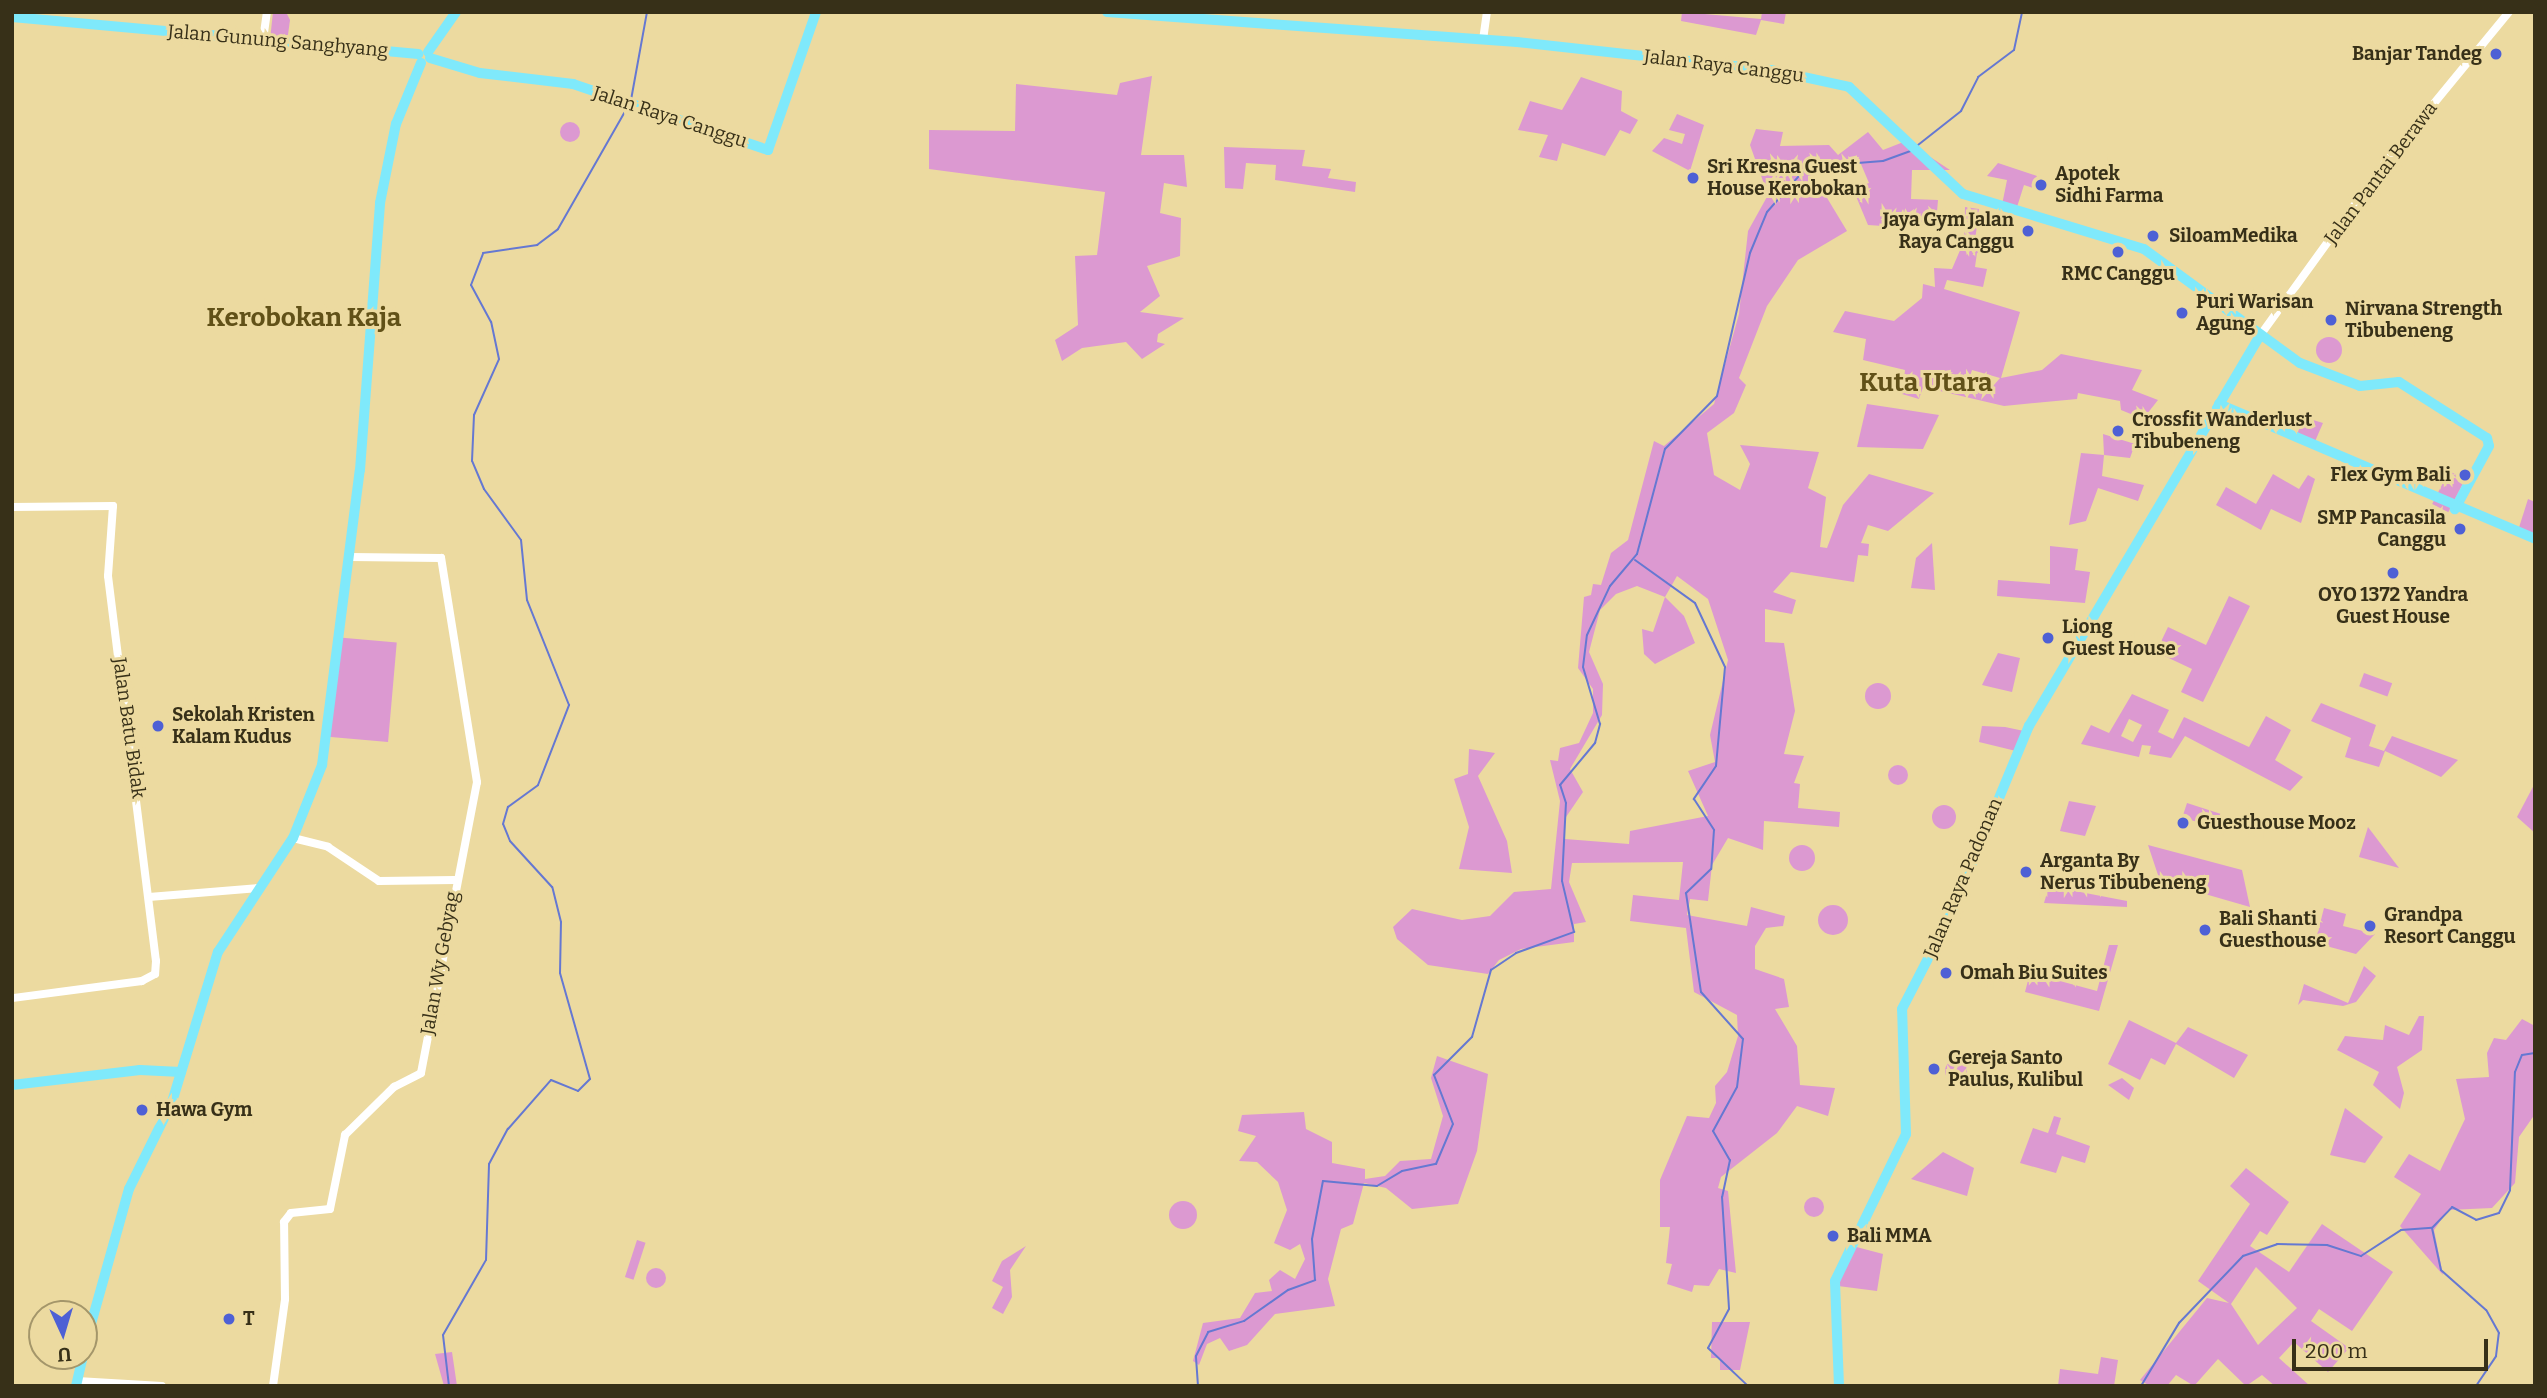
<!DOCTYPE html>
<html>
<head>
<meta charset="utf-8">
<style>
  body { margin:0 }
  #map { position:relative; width:2547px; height:1398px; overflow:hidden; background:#ecdaa0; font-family:Bitter,serif }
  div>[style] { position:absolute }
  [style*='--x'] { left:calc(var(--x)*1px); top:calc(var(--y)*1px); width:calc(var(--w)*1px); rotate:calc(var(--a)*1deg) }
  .green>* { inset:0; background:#dc99d1; transform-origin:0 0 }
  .round { border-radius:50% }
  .stream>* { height:2px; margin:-1px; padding:0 1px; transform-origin:1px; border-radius:1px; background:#6578d2 }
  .minor>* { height:8px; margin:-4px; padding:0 4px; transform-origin:4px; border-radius:4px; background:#fff }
  .major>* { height:10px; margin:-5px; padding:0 5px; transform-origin:5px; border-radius:5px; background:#7fe9fb }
  .dots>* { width:19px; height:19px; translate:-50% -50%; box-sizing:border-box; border:4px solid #ecdaa0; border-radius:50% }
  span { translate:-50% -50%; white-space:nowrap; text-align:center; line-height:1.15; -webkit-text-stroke:6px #ecdaa0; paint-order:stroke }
  .street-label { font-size:19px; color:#373018 }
  .poi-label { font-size:19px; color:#373018; font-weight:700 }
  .right { translate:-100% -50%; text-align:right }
  .left { translate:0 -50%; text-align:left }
  .district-label { font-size:26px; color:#615118; font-weight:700 }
  .frame { position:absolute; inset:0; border:14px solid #373018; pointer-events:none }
  .north { position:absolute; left:28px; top:1300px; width:70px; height:70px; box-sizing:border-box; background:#ecdaa0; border:2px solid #a4966a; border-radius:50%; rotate:176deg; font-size:19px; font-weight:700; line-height:28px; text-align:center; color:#373018 }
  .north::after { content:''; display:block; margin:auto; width:24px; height:32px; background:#4e60d5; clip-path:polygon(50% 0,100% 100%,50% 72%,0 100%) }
  .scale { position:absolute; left:2292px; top:1339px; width:196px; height:32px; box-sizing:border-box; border:4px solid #373018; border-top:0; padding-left:9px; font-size:21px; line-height:24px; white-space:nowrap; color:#373018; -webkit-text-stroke:5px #ecdaa0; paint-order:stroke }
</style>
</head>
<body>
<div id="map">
  <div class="green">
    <i style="clip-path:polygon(273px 12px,286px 12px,290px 20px,287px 42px,270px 40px)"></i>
    <i style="clip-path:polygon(1682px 12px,1761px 19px,1762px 12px,1786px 12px,1784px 24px,1761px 20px,1756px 35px,1681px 21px)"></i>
    <i style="clip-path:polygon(1152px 76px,1141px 155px,1184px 155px,1187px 187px,1164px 183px,1160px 213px,1181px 218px,1180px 256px,1147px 266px,1160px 296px,1140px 312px,1184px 318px,1158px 334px,1157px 342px,1165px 344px,1142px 359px,1126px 342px,1082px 348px,1062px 361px,1055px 340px,1078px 325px,1075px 256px,1097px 255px,1105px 192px,929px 169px,929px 130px,1015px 131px,1016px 84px,1117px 95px,1120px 83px)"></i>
    <i style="clip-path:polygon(1581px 77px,1622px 91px,1621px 111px,1638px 120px,1630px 134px,1620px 130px,1605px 156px,1562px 143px,1557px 161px,1539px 157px,1548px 135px,1518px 130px,1530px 101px,1562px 110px)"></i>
    <i style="clip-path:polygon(1677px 114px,1704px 125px,1690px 171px,1652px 151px,1664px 138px,1682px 144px,1685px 134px,1669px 130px)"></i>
    <i class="round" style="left:560px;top:122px;width:20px;height:20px"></i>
    <i style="clip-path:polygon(evenodd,1756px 129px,1783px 132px,1780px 146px,1829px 145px,1838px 155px,1868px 132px,1883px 150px,1906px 141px,1950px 170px,1912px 170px,1911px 199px,1938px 200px,1936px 224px,1883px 226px,1868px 225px,1853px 189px,1869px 183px,1858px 157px,1809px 168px,1847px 231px,1798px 260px,1767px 306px,1739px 378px,1746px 385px,1734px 413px,1707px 433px,1714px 475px,1740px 490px,1750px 464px,1740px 445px,1819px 452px,1808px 488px,1826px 497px,1820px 547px,1827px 548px,1843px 505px,1869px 474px,1934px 493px,1888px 531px,1868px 525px,1861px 543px,1869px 544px,1868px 556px,1858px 555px,1854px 582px,1791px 572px,1773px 592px,1796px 600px,1792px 614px,1765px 609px,1765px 642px,1784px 643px,1795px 711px,1784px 754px,1804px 756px,1794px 783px,1800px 784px,1798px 808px,1840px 812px,1839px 827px,1764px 821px,1763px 850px,1728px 838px,1712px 865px,1708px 901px,1690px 899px,1687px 915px,1747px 926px,1751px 907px,1785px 916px,1783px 926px,1766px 928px,1755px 946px,1755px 969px,1784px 979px,1789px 1007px,1775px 1009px,1797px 1046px,1800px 1085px,1835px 1088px,1828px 1116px,1797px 1106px,1777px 1133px,1721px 1177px,1718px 1188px,1728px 1191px,1736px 1273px,1719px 1269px,1709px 1286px,1694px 1285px,1692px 1292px,1667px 1284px,1672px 1264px,1666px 1263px,1670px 1227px,1660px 1227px,1660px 1180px,1687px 1116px,1709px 1118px,1716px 1103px,1715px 1086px,1727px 1072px,1738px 1036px,1737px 1015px,1694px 992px,1686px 928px,1630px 921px,1633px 895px,1679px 900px,1683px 862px,1572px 863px,1569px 882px,1586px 922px,1574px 924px,1574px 942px,1521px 949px,1499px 960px,1488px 974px,1428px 965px,1397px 939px,1393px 927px,1412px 909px,1462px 920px,1490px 916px,1514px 892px,1551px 889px,1560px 801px,1550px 760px,1558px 761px,1560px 748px,1579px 743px,1593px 713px,1593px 689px,1578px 668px,1584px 597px,1591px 595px,1593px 584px,1601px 585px,1611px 553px,1628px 540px,1654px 441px,1664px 446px,1714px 404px,1739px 314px,1748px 231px,1768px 195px,1750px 145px,1756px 129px,1677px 576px,1708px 599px,1728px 660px,1710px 735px,1715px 762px,1688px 771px,1708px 816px,1630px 831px,1629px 844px,1565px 839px,1564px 820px,1583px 792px,1570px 769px,1602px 715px,1603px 684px,1589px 652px,1600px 610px,1616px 594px,1637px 586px,1665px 597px,1653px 632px,1642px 629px,1644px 654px,1655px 664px,1695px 643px,1684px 616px,1665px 597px,1677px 576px)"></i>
    <i style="clip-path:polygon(1224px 147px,1305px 150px,1302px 166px,1331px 169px,1328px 178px,1356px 182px,1355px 192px,1275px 180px,1276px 165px,1246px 163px,1243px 189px,1225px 188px)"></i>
    <i style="clip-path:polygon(1998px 163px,2037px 176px,2033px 188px,2024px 185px,2017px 207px,2002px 205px,2007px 180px,1987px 176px)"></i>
    <i style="clip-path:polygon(evenodd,1965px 207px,1979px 209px,1975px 241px,1988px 244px,1987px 254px,1977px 253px,1975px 267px,1987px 269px,1983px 287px,1947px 280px,1944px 289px,2020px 312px,2001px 378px,2042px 370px,2061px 354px,2142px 370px,2132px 390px,2158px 400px,2143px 419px,2121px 410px,2120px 401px,2078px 393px,2077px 399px,2004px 406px,1923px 387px,1919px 399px,1902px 394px,1905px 370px,1863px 360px,1866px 339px,1833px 332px,1845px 311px,1894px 321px,1922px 298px,1923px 284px,1935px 287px,1934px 268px,1952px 269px,1964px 241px,1965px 207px,1972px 370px,2000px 378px,1981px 400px,1983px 391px,1967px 386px,1972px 370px)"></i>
    <i class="round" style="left:2316px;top:337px;width:26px;height:26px"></i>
    <i style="clip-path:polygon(1867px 404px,1900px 409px,1939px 415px,1923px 449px,1857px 447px)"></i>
    <i style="clip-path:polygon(2303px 417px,2323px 423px,2313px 446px,2296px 438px)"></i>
    <i style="clip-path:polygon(2103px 434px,2135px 444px,2130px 458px,2104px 455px,2102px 476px,2144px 485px,2138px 501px,2098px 488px,2086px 521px,2069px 525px,2081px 453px,2104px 455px)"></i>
    <i style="left:2449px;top:471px;width:18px;height:37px;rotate:27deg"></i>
    <i style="clip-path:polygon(2273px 474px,2299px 489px,2308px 475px,2315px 479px,2301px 523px,2271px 509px,2261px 530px,2216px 505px,2226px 487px,2256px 504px)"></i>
    <i style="clip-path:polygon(2528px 499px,2535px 502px,2535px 539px,2517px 534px)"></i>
    <i style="clip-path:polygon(1932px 543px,1935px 590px,1911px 588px,1916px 558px)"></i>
    <i style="clip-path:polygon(2050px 546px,2078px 549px,2075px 570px,2090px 572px,2085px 603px,1997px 596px,1998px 580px,2050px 584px)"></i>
    <i style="clip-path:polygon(2229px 596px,2250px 606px,2203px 702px,2181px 692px,2192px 669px,2156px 652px,2168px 627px,2206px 645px)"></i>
    <i style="left:334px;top:637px;width:63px;height:100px;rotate:5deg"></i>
    <i style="clip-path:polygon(1998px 653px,2020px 658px,2012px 692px,1982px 685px)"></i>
    <i style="left:2364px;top:673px;width:30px;height:14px;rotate:20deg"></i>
    <i class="round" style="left:1865px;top:683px;width:26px;height:26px"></i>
    <i style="clip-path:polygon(evenodd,2132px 694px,2169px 710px,2158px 732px,2173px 739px,2184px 717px,2249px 747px,2266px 716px,2291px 730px,2275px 760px,2303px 777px,2290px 791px,2185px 736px,2171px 758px,2149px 754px,2151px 746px,2142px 745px,2139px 757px,2081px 744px,2091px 725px,2109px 733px,2132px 694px,2129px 719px,2142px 725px,2133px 742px,2121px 736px,2129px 719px)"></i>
    <i style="clip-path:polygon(2321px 703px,2376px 725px,2369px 746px,2384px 751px,2392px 736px,2458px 760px,2441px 777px,2385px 751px,2379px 767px,2345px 757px,2351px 738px,2311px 721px)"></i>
    <i style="clip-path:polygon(1982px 726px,2005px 727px,2024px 731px,2016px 751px,1979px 742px)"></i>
    <i style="clip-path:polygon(1469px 749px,1495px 753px,1478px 776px,1507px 841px,1512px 873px,1459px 869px,1469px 827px,1454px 779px,1468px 774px)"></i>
    <i class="round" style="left:1888px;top:765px;width:20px;height:20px"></i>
    <i style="clip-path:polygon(2535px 783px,2535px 833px,2517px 817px)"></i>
    <i style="clip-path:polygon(2069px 801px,2096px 806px,2085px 836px,2060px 831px)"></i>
    <i style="left:2187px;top:803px;width:35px;height:15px;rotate:18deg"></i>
    <i class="round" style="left:1932px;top:805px;width:24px;height:24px"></i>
    <i style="clip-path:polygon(2368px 827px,2399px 868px,2359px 857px)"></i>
    <i class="round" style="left:1789px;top:845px;width:26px;height:26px"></i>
    <i style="clip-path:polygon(2148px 845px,2242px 870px,2250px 907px,2160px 881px)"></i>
    <i style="clip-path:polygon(2049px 886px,2127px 901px,2127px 907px,2044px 903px)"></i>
    <i class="round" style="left:1818px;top:905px;width:30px;height:30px"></i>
    <i style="clip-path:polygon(2324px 908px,2346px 914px,2343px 926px,2375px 934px,2356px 954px,2315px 943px)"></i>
    <i style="clip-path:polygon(2109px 945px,2118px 945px,2099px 1011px,2025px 992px,2030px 973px,2097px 991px)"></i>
    <i style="clip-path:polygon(2364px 966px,2376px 976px,2356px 1002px,2343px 1006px,2303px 1000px,2298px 1005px,2304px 984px,2348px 1003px)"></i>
    <i style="clip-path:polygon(2419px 1016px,2424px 1016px,2422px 1050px,2397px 1067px,2404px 1093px,2400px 1109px,2373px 1085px,2379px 1072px,2337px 1050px,2345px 1036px,2383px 1040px,2385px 1025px,2409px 1035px)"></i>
    <i style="clip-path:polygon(2522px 1019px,2535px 1026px,2535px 1114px,2519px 1137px,2515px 1183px,2492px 1208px,2448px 1210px,2434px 1230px,2443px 1275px,2400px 1226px,2421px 1194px,2394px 1177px,2409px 1154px,2440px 1171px,2465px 1119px,2456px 1079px,2489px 1077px,2487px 1053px,2494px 1038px,2506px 1040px)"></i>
    <i style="clip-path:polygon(2129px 1020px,2176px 1043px,2188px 1027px,2248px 1055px,2234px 1078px,2176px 1044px,2165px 1065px,2151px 1058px,2140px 1080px,2108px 1064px)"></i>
    <i style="clip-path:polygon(1437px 1056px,1488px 1074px,1477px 1151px,1458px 1204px,1412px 1209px,1386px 1188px,1364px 1183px,1353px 1224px,1341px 1229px,1328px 1279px,1335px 1306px,1275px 1314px,1247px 1345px,1229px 1351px,1220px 1338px,1207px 1344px,1199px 1365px,1193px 1361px,1203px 1323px,1240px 1318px,1255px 1293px,1272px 1291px,1269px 1280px,1280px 1270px,1295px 1279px,1305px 1259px,1300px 1244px,1290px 1250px,1274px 1243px,1287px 1210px,1278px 1182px,1257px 1162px,1239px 1161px,1256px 1136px,1238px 1131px,1242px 1115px,1304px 1112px,1306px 1129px,1332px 1142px,1332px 1163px,1365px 1169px,1365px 1179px,1385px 1176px,1400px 1161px,1431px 1159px,1443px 1116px,1431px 1078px)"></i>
    <i class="round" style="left:1945px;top:1060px;width:22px;height:22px"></i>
    <i style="clip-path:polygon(2122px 1078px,2134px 1088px,2129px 1100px,2108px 1085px)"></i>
    <i style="clip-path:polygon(2345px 1108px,2383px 1137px,2365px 1163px,2330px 1155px)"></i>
    <i style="clip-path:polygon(2054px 1116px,2061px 1118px,2056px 1134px,2090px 1146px,2085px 1163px,2062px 1156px,2056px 1173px,2020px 1163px,2033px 1128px,2048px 1133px)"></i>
    <i style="clip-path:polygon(1943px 1152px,1974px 1168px,1967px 1196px,1911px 1179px)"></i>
    <i style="clip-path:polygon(evenodd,2246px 1168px,2289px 1202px,2267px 1235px,2260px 1231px,2250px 1246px,2289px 1272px,2322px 1224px,2393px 1272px,2352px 1331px,2319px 1309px,2311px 1321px,2349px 1348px,2328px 1372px,2294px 1342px,2279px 1358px,2310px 1386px,2275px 1386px,2262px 1375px,2246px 1386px,2218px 1359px,2194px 1386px,2176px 1375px,2167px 1386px,2150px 1386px,2140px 1380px,2207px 1298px,2229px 1303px,2198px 1281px,2250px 1204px,2230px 1186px,2246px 1168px,2256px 1267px,2297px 1308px,2258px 1345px,2231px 1304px,2256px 1267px)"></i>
    <i class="round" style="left:1804px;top:1197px;width:20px;height:20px"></i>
    <i class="round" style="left:1169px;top:1201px;width:28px;height:28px"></i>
    <i style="left:637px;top:1240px;width:9px;height:39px;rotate:18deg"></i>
    <i style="clip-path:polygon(1849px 1245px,1883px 1254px,1877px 1291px,1838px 1286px)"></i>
    <i style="clip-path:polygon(1026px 1246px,1010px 1270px,1012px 1297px,1003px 1314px,992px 1308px,1003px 1287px,992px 1281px,1002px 1261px)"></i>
    <i class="round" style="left:646px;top:1268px;width:20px;height:20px"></i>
    <i style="clip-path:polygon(1712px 1322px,1750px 1322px,1740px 1370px,1720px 1370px,1720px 1358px,1711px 1358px)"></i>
    <i style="clip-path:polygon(452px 1352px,457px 1386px,444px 1386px,435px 1354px)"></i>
    <i style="clip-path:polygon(2101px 1357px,2118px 1360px,2114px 1386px,2058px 1386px,2060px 1369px,2098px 1374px)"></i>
  </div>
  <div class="stream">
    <i style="--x:631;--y:100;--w:89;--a:-79.7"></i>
    <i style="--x:1918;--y:145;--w:55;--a:-38.3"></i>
    <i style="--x:1961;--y:111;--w:38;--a:-63"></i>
    <i style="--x:1978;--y:77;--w:45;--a:-36.9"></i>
    <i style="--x:2014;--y:50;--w:39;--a:-78"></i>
    <i style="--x:1635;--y:560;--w:74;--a:35.6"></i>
    <i style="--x:1695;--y:603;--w:71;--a:64.9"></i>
    <i style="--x:1725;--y:667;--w:99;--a:95.2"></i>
    <i style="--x:1716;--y:766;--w:40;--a:124"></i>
    <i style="--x:1694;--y:799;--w:37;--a:57"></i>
    <i style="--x:1714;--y:830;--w:39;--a:94"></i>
    <i style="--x:1711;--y:869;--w:35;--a:136"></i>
    <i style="--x:1686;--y:893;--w:100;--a:81.4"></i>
    <i style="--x:1701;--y:992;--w:63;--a:48.2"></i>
    <i style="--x:1743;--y:1039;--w:48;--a:97.1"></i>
    <i style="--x:1737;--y:1087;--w:50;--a:118.6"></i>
    <i style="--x:1713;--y:1131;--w:34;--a:60"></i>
    <i style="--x:1730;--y:1160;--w:38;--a:102"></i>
    <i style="--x:1722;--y:1197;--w:112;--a:86.4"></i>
    <i style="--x:1729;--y:1309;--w:44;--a:118.3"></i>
    <i style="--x:1708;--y:1348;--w:55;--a:43.5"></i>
    <i style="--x:449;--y:1386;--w:51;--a:-96.7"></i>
    <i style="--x:443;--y:1335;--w:86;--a:-60.2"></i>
    <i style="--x:486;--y:1260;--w:96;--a:-88.2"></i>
    <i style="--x:489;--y:1164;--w:40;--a:-62"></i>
    <i style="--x:508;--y:1129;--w:65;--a:-48.7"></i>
    <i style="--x:551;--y:1080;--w:29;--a:22"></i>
    <i style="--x:578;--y:1091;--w:17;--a:-45"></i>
    <i style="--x:590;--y:1079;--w:110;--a:-105.8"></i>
    <i style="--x:560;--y:973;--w:51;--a:-88.9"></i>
    <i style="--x:561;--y:922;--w:36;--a:-104"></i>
    <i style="--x:552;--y:887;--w:62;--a:-132.4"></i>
    <i style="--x:510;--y:841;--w:18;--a:-112"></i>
    <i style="--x:503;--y:824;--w:18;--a:-74"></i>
    <i style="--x:508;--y:807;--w:37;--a:-36"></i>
    <i style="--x:538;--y:785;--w:86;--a:-68.8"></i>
    <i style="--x:569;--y:705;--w:113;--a:-111.8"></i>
    <i style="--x:527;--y:600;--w:60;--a:-95.7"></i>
    <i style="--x:521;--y:540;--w:63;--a:-126"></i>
    <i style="--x:484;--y:489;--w:30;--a:-113"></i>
    <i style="--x:472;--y:461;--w:46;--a:-87.5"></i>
    <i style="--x:474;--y:415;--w:61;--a:-65.9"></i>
    <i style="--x:499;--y:359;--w:38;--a:-102"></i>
    <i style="--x:491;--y:322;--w:42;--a:-118.4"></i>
    <i style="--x:471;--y:285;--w:34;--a:-69"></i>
    <i style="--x:483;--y:253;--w:55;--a:-8.4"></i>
    <i style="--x:537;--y:245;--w:26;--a:-37"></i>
    <i style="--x:558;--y:229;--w:139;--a:-60.3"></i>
    <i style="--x:1198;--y:1386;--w:30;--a:-94"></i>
    <i style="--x:1196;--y:1356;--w:27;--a:-63"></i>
    <i style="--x:1208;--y:1332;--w:38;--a:-17"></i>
    <i style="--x:1244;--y:1321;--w:54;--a:-35.2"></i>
    <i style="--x:1288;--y:1290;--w:29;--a:-20"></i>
    <i style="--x:1315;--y:1280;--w:41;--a:-94.2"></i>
    <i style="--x:1312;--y:1239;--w:59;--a:-79.3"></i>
    <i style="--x:1323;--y:1181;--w:54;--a:5.3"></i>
    <i style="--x:1377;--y:1186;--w:29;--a:-31"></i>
    <i style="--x:1402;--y:1171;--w:35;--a:-12"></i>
    <i style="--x:1436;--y:1164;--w:43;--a:-67"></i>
    <i style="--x:1453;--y:1124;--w:53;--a:-111.2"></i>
    <i style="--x:1434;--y:1075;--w:54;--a:-45"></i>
    <i style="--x:1472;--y:1037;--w:70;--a:-74.2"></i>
    <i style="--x:1491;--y:970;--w:30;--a:-34"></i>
    <i style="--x:1516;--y:953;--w:62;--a:-19.9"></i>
    <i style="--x:1574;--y:932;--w:52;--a:-103.2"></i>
    <i style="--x:1562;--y:881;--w:78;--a:-87.1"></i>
    <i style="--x:1566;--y:803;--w:19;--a:-108"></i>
    <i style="--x:1560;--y:785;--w:55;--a:-50.2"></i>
    <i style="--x:1595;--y:743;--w:20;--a:-75"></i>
    <i style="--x:1600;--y:724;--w:59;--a:-106.6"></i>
    <i style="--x:1583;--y:667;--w:32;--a:-83"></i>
    <i style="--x:1587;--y:635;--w:54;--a:-64.9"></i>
    <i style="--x:1610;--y:586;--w:42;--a:-49.8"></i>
    <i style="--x:1637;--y:554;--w:109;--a:-75.1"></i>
    <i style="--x:1665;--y:449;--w:74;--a:-45.5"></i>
    <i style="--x:1717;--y:396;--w:147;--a:-77"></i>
    <i style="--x:1750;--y:253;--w:44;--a:-67.5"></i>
    <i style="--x:1767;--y:212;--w:60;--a:-48.4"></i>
    <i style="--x:1807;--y:167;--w:76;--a:-4.5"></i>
    <i style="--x:1883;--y:161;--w:30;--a:-20"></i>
    <i style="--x:2141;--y:1386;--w:74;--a:-58.9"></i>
    <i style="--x:2179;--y:1323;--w:93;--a:-46.3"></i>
    <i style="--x:2243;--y:1256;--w:36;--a:-19"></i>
    <i style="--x:2277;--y:1244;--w:50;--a:1.1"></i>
    <i style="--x:2327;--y:1245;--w:36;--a:18"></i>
    <i style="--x:2361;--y:1256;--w:48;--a:-33"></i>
    <i style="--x:2401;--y:1230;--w:31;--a:-4"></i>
    <i style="--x:2476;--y:1386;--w:36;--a:-56"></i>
    <i style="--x:2496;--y:1356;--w:23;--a:-83"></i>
    <i style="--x:2499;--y:1333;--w:26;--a:-119"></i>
    <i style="--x:2486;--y:1310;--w:60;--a:-138.4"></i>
    <i style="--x:2441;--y:1270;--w:43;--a:-102.1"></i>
    <i style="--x:2432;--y:1228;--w:29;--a:-46"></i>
    <i style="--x:2452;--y:1207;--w:27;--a:28"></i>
    <i style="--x:2476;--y:1220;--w:24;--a:-17"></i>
    <i style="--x:2499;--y:1213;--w:25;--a:-64"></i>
    <i style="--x:2510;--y:1190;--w:118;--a:-87.6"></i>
    <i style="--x:2515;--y:1072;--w:18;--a:-68"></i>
    <i style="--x:2522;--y:1055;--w:13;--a:-9"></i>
  </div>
  <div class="minor">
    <i style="--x:263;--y:40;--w:28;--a:-82"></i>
    <i style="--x:1483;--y:40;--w:28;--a:-82"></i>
    <i style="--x:2259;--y:337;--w:215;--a:-54.1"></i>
    <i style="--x:2385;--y:163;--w:195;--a:-50.6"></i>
    <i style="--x:12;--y:507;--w:101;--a:-0.6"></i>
    <i style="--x:113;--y:506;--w:70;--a:94.1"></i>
    <i style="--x:108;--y:576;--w:388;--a:82.9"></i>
    <i style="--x:156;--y:961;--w:13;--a:94"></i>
    <i style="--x:155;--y:974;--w:15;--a:152"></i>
    <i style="--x:142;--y:981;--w:131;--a:172.5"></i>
    <i style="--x:293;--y:838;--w:36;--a:14"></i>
    <i style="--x:328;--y:847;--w:61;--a:33.7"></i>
    <i style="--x:379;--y:881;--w:76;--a:-0.8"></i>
    <i style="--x:149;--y:897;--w:109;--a:-4.7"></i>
    <i style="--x:77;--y:1381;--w:85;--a:3.4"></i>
    <i style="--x:273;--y:1386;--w:88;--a:-82.1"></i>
    <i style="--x:285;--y:1299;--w:77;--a:-90.7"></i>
    <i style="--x:284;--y:1222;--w:11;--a:-52"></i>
    <i style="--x:291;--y:1213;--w:39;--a:-6"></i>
    <i style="--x:330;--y:1209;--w:76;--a:-78.5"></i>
    <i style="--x:345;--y:1135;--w:69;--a:-44.4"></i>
    <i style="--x:394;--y:1087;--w:30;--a:-27"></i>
    <i style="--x:421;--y:1073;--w:296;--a:-79.1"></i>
    <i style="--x:477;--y:782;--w:227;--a:-99.1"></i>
    <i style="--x:441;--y:558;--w:91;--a:-179.4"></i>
  </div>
  <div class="major">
    <i style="--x:1107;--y:12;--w:411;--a:4.2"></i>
    <i style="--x:1517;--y:42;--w:257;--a:6.3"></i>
    <i style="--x:1772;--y:70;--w:79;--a:12.4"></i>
    <i style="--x:1849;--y:87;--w:156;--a:43.2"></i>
    <i style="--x:1963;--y:194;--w:189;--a:16.9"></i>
    <i style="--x:2144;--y:249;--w:193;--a:36.2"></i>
    <i style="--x:2300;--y:363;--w:64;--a:21"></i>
    <i style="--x:2360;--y:386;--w:39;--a:-6"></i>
    <i style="--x:2399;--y:382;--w:104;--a:32.5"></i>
    <i style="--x:2487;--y:438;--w:8;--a:76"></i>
    <i style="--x:2489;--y:446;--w:72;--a:118.4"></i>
    <i style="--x:12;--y:17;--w:408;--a:5.2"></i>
    <i style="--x:428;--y:52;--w:49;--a:-55"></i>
    <i style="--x:430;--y:58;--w:52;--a:16.7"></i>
    <i style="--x:480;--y:73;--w:94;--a:6.7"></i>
    <i style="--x:573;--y:84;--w:206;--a:18.7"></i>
    <i style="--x:768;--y:150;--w:146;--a:-70.8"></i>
    <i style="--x:2219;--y:404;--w:344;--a:23.1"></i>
    <i style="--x:12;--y:1085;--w:129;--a:-6.7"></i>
    <i style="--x:140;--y:1070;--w:41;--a:2.8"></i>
    <i style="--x:84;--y:1349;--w:166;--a:-74.3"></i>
    <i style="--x:129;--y:1189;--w:97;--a:-63.7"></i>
    <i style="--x:172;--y:1102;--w:157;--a:-73"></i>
    <i style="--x:218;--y:952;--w:136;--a:-56.7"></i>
    <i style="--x:293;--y:838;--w:79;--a:-68.3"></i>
    <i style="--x:322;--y:765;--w:297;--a:-82.7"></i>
    <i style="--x:360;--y:470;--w:268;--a:-85.7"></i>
    <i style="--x:380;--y:203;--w:81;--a:-78.6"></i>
    <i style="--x:396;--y:124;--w:66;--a:-67.7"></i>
    <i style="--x:76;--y:1386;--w:31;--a:-77"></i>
    <i style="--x:1839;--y:1386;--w:105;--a:-92.2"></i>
    <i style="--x:1835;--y:1281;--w:163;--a:-64.2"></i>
    <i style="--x:1906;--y:1134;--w:125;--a:-91.8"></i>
    <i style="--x:1902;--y:1009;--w:107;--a:-62.7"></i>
    <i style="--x:1951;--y:914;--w:204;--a:-67.5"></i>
    <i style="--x:2029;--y:726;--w:452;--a:-59.4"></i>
  </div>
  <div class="dots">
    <i style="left:2496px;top:54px;background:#4e60d5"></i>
    <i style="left:1693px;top:178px;background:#4e60d5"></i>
    <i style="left:2041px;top:185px;background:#4e60d5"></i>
    <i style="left:2028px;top:231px;background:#4e60d5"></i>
    <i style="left:2153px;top:236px;background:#4e60d5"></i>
    <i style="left:2118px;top:252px;background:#4e60d5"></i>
    <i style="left:2182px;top:313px;background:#4e60d5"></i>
    <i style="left:2331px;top:320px;background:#4e60d5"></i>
    <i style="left:2118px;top:431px;background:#4e60d5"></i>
    <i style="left:2465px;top:475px;background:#4e60d5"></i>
    <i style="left:2460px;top:529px;background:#4e60d5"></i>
    <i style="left:2393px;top:573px;background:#4e60d5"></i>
    <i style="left:2048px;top:638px;background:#4e60d5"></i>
    <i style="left:158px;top:726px;background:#4e60d5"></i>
    <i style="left:2183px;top:823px;background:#4e60d5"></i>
    <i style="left:2026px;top:872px;background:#4e60d5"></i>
    <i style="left:2370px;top:926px;background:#4e60d5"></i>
    <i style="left:2205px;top:930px;background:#4e60d5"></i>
    <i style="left:1946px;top:973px;background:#4e60d5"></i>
    <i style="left:1934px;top:1069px;background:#4e60d5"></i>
    <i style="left:142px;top:1110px;background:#4e60d5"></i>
    <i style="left:1833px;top:1236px;background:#4e60d5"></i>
    <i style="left:229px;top:1319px;background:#4e60d5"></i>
  </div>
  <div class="street-label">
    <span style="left:278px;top:41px;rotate:5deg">Jalan Gunung Sanghyang</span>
    <span style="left:1724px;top:66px;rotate:7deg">Jalan Raya Canggu</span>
    <span style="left:670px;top:117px;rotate:18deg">Jalan Raya Canggu</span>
    <span style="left:2381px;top:173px;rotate:-53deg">Jalan Pantai Berawa</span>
    <span style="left:129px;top:728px;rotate:82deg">Jalan Batu Bidak</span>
    <span style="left:1963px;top:878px;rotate:-67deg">Jalan Raya Padonan</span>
    <span style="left:440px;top:963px;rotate:-80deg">Jalan Wy Gebyag</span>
  </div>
  <div class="poi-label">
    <span class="right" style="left:2482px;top:54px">Banjar Tandeg</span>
    <span class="left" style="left:1707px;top:178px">Sri Kresna Guest<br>House Kerobokan</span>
    <span class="left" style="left:2055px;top:185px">Apotek<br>Sidhi Farma</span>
    <span class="right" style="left:2014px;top:231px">Jaya Gym Jalan<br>Raya Canggu</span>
    <span class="left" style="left:2169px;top:236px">SiloamMedika</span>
    <span style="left:2118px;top:274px">RMC Canggu</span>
    <span class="left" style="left:2196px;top:313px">Puri Warisan<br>Agung</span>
    <span class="left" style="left:2345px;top:320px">Nirvana Strength<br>Tibubeneng</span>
    <span class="left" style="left:2132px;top:431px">Crossfit Wanderlust<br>Tibubeneng</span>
    <span class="right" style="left:2451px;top:475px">Flex Gym Bali</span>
    <span class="right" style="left:2446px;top:529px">SMP Pancasila<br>Canggu</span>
    <span style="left:2393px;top:606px">OYO 1372 Yandra<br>Guest House</span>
    <span class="left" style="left:2062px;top:638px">Liong<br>Guest House</span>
    <span class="left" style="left:172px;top:726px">Sekolah Kristen<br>Kalam Kudus</span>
    <span class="left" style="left:2197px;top:823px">Guesthouse Mooz</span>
    <span class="left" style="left:2040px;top:872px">Arganta By<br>Nerus Tibubeneng</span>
    <span class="left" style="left:2384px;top:926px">Grandpa<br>Resort Canggu</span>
    <span class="left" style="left:2219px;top:930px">Bali Shanti<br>Guesthouse</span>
    <span class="left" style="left:1960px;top:973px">Omah Biu Suites</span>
    <span class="left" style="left:1948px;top:1069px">Gereja Santo<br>Paulus, Kulibul</span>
    <span class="left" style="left:156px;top:1110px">Hawa Gym</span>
    <span class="left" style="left:1847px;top:1236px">Bali MMA</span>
    <span class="left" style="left:243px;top:1319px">T</span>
  </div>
  <div class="district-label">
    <span style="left:304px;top:318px">Kerobokan Kaja</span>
    <span style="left:1926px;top:383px">Kuta Utara</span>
  </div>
  <div class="frame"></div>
  <div class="north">U</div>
  <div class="scale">200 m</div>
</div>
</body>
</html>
